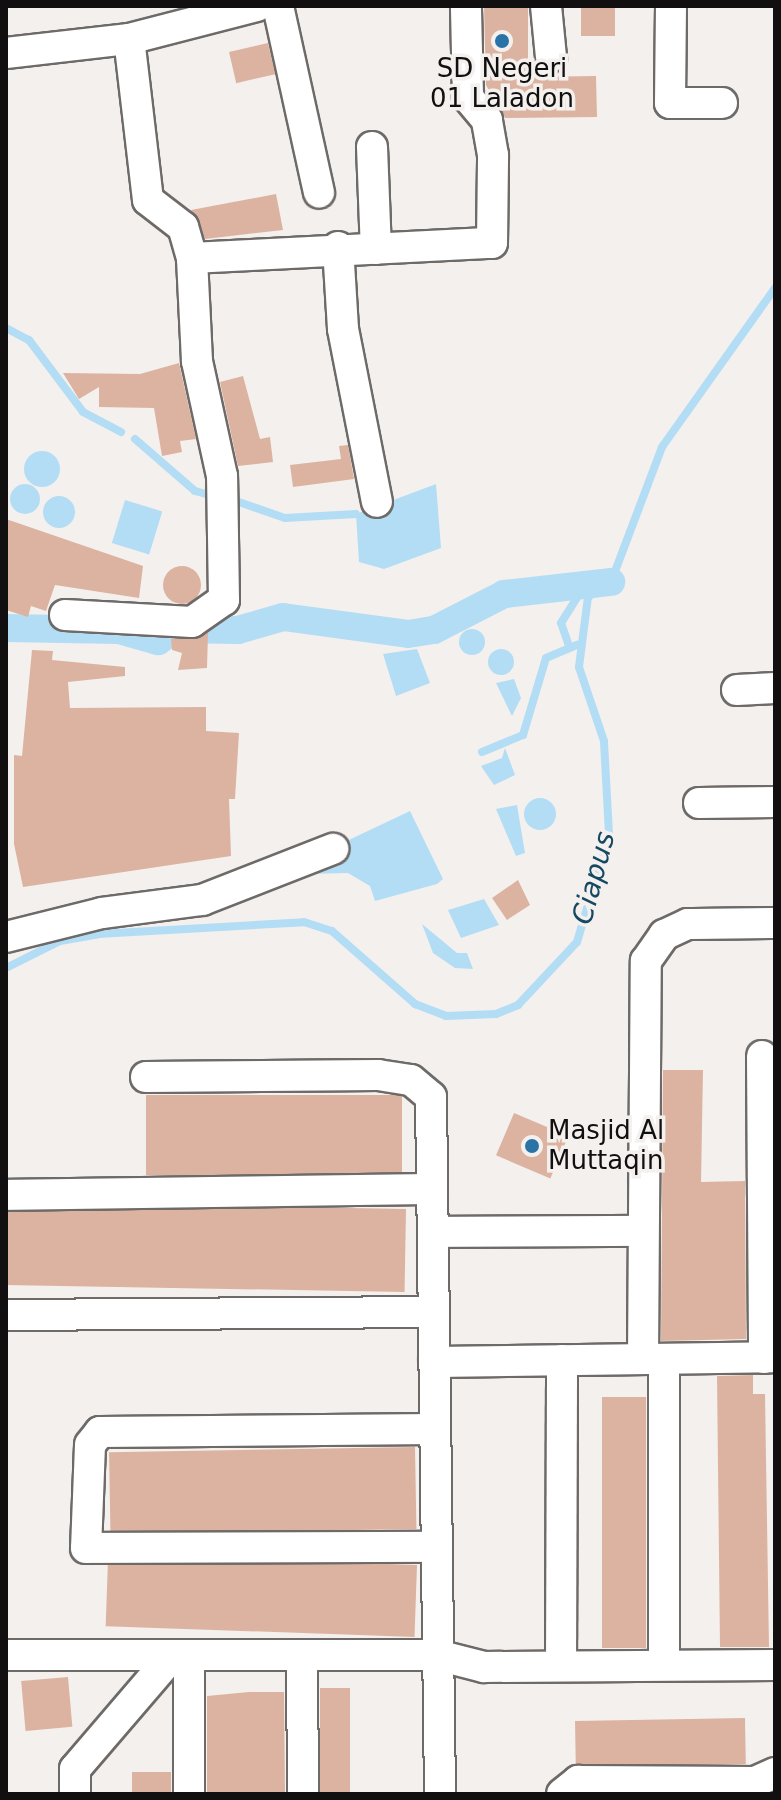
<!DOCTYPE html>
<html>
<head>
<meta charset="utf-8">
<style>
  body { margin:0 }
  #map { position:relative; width:781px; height:1800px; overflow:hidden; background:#f4f0ee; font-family:"DejaVu Sans",sans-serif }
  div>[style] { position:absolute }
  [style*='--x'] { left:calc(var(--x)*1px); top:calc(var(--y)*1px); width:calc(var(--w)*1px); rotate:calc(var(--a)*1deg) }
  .water>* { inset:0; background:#b3ddf5; transform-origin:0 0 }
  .round { border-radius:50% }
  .stream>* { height:8px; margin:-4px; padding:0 4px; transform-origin:4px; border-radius:4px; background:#b3ddf5 }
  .canal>* { height:28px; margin:-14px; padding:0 14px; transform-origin:14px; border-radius:14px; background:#b3ddf5 }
  .building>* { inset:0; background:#dcb3a0; transform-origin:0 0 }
  .roads { filter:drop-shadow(2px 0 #6d6a68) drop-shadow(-2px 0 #6d6a68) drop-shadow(0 2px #6d6a68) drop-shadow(0 -2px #6d6a68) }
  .minor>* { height:30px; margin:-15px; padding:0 15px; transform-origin:15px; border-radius:15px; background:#fff }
  .dots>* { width:22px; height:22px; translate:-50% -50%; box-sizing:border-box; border:4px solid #f4f0ee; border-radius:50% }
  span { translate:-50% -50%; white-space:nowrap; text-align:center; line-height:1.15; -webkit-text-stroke:7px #f4f0ee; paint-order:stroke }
  .poi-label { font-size:26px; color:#110f0f }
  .left { translate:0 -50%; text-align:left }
  .water-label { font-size:28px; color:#144961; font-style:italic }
  .frame { position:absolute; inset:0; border:8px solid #110f0f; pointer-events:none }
</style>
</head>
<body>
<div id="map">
  <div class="water">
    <i class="round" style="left:24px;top:451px;width:36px;height:36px"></i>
    <i class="round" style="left:10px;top:484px;width:30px;height:30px"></i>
    <i style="clip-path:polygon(436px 484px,441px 548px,384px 569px,359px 562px,356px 514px)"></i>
    <i class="round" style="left:43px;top:496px;width:32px;height:32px"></i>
    <i style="left:125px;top:500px;width:39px;height:45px;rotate:17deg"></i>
    <i class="round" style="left:459px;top:629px;width:26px;height:26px"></i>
    <i style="clip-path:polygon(417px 649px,430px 683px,396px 696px,383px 654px)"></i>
    <i class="round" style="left:488px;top:649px;width:26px;height:26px"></i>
    <i style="clip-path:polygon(514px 679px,521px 698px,512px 716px,496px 683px)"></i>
    <i style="clip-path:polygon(505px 748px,515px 775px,494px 785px,481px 766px,502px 758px)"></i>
    <i class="round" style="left:524px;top:798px;width:32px;height:32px"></i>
    <i style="clip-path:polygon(517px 805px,525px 853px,516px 856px,496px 809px)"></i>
    <i style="clip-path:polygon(410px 811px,443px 879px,437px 884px,375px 901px,370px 886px,348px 873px,305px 874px,334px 847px)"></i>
    <i style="clip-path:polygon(484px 899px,499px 925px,461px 938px,448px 910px)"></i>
    <i style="clip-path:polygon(422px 924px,457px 953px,467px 953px,473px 969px,455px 968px,433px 953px)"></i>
  </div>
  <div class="stream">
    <i style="--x:6;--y:328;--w:26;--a:28"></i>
    <i style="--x:29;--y:340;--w:90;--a:53.1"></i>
    <i style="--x:83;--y:412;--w:43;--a:27.8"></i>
    <i style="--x:135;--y:439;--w:79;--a:40.9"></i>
    <i style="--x:195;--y:491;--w:23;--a:15"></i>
    <i style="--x:233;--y:500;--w:55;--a:19.1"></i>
    <i style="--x:285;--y:518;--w:71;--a:-3.2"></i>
    <i style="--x:569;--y:646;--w:24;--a:-109"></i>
    <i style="--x:561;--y:623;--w:45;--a:-57.7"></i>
    <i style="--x:482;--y:752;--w:44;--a:-22.5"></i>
    <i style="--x:523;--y:735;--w:80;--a:-73.4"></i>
    <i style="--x:546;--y:658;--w:34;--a:-23"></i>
    <i style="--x:6;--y:968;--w:60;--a:-26.6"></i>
    <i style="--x:60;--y:941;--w:39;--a:-10"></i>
    <i style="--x:98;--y:934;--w:206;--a:-3.3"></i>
    <i style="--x:304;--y:922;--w:29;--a:18"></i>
    <i style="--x:332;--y:931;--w:111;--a:41.3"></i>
    <i style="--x:415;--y:1004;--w:33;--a:21"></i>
    <i style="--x:446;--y:1016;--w:50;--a:-2.3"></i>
    <i style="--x:496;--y:1014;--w:24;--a:-22"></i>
    <i style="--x:518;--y:1005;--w:86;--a:-46.9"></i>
    <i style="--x:577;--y:942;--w:113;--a:-73.5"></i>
    <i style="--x:609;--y:834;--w:93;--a:-93.1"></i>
    <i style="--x:604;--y:741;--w:78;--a:-108.7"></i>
    <i style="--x:579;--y:667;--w:71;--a:-82.7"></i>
    <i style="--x:588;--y:597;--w:27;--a:-33"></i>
    <i style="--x:611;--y:582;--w:144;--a:-69.3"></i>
    <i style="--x:662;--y:447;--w:195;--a:-54.6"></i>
  </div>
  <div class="canal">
    <i style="--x:6;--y:628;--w:113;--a:1"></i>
    <i style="--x:119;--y:630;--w:41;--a:15.8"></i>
    <i style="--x:158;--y:641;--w:21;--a:-35"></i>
    <i style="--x:175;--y:629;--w:63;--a:0.9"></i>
    <i style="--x:238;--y:630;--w:47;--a:-16.1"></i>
    <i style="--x:283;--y:617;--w:126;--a:7.7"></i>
    <i style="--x:408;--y:634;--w:26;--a:-9"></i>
    <i style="--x:434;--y:630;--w:79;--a:-27.2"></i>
    <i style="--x:504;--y:594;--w:108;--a:-6.4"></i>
  </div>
  <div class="building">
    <i style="clip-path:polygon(484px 6px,528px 6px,528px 77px,596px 76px,597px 117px,505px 118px,486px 85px)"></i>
    <i style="left:581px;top:6px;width:34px;height:30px"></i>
    <i style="left:268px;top:43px;width:32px;height:40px;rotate:77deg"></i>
    <i style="clip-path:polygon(276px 194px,283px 230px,205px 239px,191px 210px)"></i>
    <i style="clip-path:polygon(179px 363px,196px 439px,180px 441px,182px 452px,162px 456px,154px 408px,99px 407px,99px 387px,79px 399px,63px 373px,140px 374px)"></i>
    <i style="clip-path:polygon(243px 376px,260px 439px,270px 437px,273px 462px,238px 466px,220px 382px)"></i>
    <i style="clip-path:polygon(348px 445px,354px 479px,293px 487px,290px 465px,341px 459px,339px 446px)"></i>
    <i style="clip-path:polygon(6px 519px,143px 566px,139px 598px,55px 585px,46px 611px,31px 606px,28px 617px,6px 610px)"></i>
    <i class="round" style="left:163px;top:566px;width:38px;height:38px"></i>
    <i style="clip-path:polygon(208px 633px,207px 668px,178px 670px,182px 653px,172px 650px,171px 639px)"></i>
    <i style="clip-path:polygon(32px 650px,53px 651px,52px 660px,125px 667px,125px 676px,68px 682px,70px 708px,206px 707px,206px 731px,239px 733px,235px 799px,229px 799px,231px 856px,23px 887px,14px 844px,14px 755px,22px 756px)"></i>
    <i style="clip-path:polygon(518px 880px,530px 905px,507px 920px,492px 898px)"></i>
    <i style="clip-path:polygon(663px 1070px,703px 1070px,701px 1182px,745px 1181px,746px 1339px,661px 1341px)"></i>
    <i style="left:146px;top:1095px;width:256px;height:80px"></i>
    <i style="left:514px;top:1113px;width:59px;height:46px;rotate:23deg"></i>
    <i style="left:406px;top:1209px;width:83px;height:400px;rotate:91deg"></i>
    <i style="clip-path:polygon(753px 1375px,753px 1394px,765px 1394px,769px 1647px,720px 1647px,717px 1376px)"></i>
    <i style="left:646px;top:1397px;width:251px;height:44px;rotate:90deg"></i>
    <i style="left:415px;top:1447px;width:82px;height:306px;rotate:89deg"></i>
    <i style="left:417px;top:1565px;width:72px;height:309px;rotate:92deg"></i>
    <i style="left:68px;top:1677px;width:50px;height:47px;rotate:85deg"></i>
    <i style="left:320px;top:1688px;width:30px;height:106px"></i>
    <i style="clip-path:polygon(249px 1692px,284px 1692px,285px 1794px,207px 1794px,207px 1696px)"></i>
    <i style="left:745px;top:1718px;width:46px;height:170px;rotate:89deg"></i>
    <i style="left:171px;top:1772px;width:22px;height:39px;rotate:90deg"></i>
  </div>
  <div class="roads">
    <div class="minor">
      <i style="--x:278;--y:6;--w:191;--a:77.6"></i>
      <i style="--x:546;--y:6;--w:51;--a:84.4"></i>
      <i style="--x:671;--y:6;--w:97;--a:90.6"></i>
      <i style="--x:670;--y:103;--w:52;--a:0"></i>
      <i style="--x:6;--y:53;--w:124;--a:-6.5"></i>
      <i style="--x:129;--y:39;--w:132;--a:-14.5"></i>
      <i style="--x:372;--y:147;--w:102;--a:87.8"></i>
      <i style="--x:338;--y:247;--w:82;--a:86.5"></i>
      <i style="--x:343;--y:329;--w:176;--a:78.9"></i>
      <i style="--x:192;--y:258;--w:300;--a:-2.9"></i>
      <i style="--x:492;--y:243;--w:88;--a:-89.3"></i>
      <i style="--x:493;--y:155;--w:36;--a:-100"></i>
      <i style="--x:487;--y:120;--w:30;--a:-130"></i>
      <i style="--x:468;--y:97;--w:91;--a:-91.3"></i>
      <i style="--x:65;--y:615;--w:127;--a:3.2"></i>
      <i style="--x:192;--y:622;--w:39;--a:-35"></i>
      <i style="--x:224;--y:600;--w:124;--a:-90.9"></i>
      <i style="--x:222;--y:476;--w:118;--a:-102.3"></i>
      <i style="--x:197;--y:361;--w:103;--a:-92.8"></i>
      <i style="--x:192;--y:258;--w:32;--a:-106"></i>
      <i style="--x:183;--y:227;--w:44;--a:-142.4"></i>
      <i style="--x:148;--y:200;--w:162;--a:-96.7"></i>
      <i style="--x:737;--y:690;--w:38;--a:-3"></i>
      <i style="--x:699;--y:803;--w:76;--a:-0.8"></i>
      <i style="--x:6;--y:937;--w:99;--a:-14"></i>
      <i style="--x:102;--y:913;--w:101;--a:-7.4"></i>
      <i style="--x:202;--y:900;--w:141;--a:-21.3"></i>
      <i style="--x:762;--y:1056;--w:302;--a:89.6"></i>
      <i style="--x:146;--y:1077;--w:232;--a:-0.5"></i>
      <i style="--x:378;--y:1075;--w:33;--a:9"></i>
      <i style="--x:411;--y:1080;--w:26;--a:40"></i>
      <i style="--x:431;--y:1097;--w:697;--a:89.26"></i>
      <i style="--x:6;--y:1195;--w:426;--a:-0.8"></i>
      <i style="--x:433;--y:1232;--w:210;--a:-0.3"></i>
      <i style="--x:6;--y:1315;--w:427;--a:-0.4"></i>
      <i style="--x:643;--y:1359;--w:398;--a:-89.6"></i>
      <i style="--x:646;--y:961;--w:32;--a:-55"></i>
      <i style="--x:664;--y:935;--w:26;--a:-25"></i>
      <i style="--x:688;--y:924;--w:87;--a:-0.7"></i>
      <i style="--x:434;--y:1362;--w:341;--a:-0.8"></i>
      <i style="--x:435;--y:1429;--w:335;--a:179.5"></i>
      <i style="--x:100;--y:1432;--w:16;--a:128"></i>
      <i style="--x:90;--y:1445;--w:103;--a:92.2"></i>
      <i style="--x:86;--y:1548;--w:351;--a:-0.2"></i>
      <i style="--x:6;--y:1655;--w:431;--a:0"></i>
      <i style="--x:437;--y:1655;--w:49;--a:14.3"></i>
      <i style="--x:484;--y:1667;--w:291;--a:-0.4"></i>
      <i style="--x:302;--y:1656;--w:138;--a:89.6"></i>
      <i style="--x:189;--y:1657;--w:137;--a:90"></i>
      <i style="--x:664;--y:1664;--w:304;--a:-90"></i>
      <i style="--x:561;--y:1666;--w:306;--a:-89.8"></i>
      <i style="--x:75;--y:1794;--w:25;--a:-90"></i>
      <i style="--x:75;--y:1769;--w:148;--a:-49.4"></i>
      <i style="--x:562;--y:1794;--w:21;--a:-39"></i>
      <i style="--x:578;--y:1781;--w:177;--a:0.3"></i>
      <i style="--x:755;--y:1782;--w:22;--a:-24"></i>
    </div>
  </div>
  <div class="dots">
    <i style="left:502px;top:41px;background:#2973a7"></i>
    <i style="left:532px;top:1146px;background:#2973a7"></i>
  </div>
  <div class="poi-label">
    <span style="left:502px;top:84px">SD Negeri<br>01 Laladon</span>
    <span class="left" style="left:548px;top:1146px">Masjid Al<br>Muttaqin</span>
  </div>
  <div class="water-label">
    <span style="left:594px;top:878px;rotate:-75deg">Ciapus</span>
  </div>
  <div class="frame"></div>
</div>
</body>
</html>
